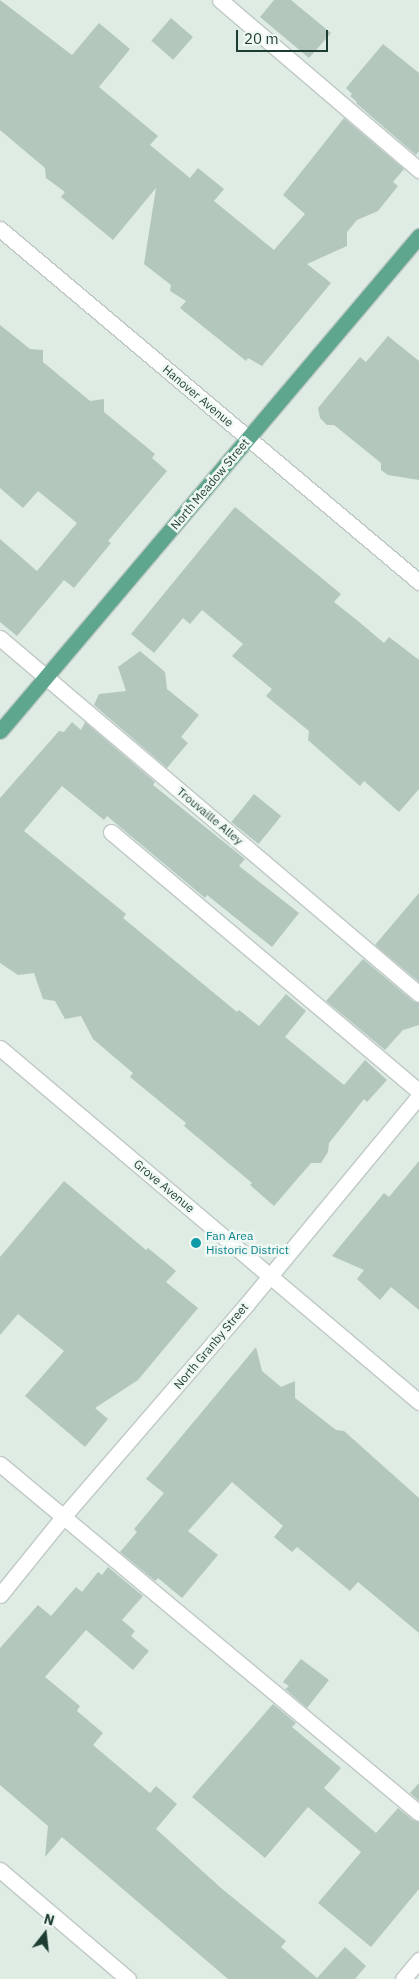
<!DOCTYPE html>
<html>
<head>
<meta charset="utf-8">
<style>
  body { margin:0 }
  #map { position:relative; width:419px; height:1979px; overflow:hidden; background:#deece4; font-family:"IBM Plex Sans",sans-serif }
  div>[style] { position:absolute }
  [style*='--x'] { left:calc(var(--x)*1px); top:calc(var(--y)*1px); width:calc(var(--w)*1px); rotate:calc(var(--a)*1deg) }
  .building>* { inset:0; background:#b3c7bd; transform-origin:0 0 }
  .roads { filter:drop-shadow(1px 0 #c0c9c6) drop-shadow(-1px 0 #c0c9c6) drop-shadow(0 1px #c0c9c6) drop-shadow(0 -1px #c0c9c6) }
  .minor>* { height:15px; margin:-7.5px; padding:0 7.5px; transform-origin:7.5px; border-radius:7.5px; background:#fff }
  .major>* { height:15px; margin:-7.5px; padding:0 7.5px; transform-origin:7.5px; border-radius:7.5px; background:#5ea68d }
  .dots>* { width:14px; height:14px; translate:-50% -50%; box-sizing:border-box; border:2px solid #eff8f3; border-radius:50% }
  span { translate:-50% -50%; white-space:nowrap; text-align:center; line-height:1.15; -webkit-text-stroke:5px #eff8f3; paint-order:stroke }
  .street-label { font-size:12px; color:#1e3d32 }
  .culture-label { font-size:12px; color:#0d838f }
  .left { translate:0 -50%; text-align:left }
  .north { position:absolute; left:20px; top:1909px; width:50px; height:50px; -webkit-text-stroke:4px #eff8f3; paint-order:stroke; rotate:16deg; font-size:14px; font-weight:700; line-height:20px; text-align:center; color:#1e3d32 }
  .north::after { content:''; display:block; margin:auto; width:18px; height:22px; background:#1e3d32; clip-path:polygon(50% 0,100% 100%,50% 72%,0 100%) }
  .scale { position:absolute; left:236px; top:30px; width:92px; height:22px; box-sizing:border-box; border:2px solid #1e3d32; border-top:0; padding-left:6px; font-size:15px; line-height:18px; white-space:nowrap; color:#1e3d32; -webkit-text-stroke:4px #eff8f3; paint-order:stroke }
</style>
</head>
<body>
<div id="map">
  <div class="building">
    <i style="clip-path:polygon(0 0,72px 55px,99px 23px,130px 49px,99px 87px,158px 136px,150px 145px,190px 178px,198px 168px,224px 189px,214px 201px,274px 250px,305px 214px,283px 195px,344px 118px,404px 169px,393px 182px,398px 186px,378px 211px,357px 220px,347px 232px,347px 246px,307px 264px,331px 283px,262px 366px,248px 358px,246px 361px,180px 308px,186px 301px,170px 291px,171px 285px,144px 264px,156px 188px,113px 240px,61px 197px,65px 192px,46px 178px,45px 168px,0 130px)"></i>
    <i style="clip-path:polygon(274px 0,291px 0,331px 33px,309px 58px,260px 17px)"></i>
    <i style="left:171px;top:18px;width:29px;height:30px;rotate:41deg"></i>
    <i style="clip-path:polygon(383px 44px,419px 73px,419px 151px,416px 155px,356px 103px,357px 102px,350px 96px,352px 94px,346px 88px)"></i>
    <i style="clip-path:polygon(0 325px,30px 349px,43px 350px,43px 362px,90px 401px,104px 399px,104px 412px,155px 454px,152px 458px,167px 471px,108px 541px,111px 543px,74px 588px,64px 580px,17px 636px,0 622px,0 539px,37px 571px,77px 523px,38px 491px,23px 508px,0 488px)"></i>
    <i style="clip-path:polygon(388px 336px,419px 361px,419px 480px,388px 475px,381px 470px,381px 463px,334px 425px,327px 425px,320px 418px,318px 408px,360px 357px,366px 362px)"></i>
    <i style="clip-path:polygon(235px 507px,341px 594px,334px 602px,358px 621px,384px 643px,389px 637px,419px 660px,419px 789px,399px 812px,364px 781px,360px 786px,308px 740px,309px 731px,266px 696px,272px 689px,232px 656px,243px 644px,202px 610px,190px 624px,183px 618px,154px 653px,131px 634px)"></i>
    <i style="clip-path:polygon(140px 651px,165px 672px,167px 689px,199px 715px,181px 737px,188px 743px,167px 768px,94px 705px,99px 694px,126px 691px,118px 667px)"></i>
    <i style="clip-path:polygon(72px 722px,81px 730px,85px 722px,155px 782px,153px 785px,245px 859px,239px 866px,299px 913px,272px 947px,207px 895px,205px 898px,107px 816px,104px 820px,62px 786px,24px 831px,126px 914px,123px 918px,237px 1012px,239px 1010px,259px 1026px,286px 994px,306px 1011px,285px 1037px,344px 1085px,365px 1060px,387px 1080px,367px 1102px,364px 1099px,329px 1143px,328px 1152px,321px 1163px,311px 1163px,274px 1206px,250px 1185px,252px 1183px,184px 1126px,186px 1123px,130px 1077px,133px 1073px,93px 1039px,81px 1016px,65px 1019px,55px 1001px,43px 999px,34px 973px,18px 975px,0 963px,0 798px,59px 731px,64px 732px)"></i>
    <i style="left:254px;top:794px;width:35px;height:36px;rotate:39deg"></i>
    <i style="clip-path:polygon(419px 893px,419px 982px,375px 945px)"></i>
    <i style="clip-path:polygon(363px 959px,413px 1001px,419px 1003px,419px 1025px,403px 1030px,385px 1050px,326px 1001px)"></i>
    <i style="clip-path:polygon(419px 1161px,419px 1310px,391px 1287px,380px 1300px,357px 1279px,364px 1270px,332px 1256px,384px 1193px,389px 1197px)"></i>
    <i style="clip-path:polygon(64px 1181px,146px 1250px,148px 1248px,176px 1271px,166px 1282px,198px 1308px,138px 1380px,95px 1408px,108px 1419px,85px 1447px,25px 1396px,64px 1351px,18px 1314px,0 1335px,0 1257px)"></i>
    <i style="clip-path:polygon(256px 1347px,262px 1371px,281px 1387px,295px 1381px,295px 1398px,336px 1430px,344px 1431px,419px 1498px,419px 1633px,358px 1582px,350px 1591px,297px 1547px,292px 1552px,274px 1537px,283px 1526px,232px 1482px,188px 1531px,218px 1555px,182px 1598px,158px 1578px,155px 1581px,120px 1552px,137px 1532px,134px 1529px,164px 1493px,146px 1479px)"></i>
    <i style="clip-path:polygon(108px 1567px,143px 1596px,122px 1620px,135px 1631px,131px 1636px,149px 1651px,133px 1670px,86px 1630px,45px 1677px,80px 1706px,77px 1711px,103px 1733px,93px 1745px,150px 1793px,156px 1786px,177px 1804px,156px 1829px,221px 1888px,286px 1941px,281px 1947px,317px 1978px,345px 1947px,366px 1966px,355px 1979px,228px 1979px,62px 1837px,45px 1857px,48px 1826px,0 1785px,0 1648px,38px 1605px,51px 1616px,76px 1587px,82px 1592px,98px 1572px,102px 1575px)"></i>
    <i style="clip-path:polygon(301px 1659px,329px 1680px,307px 1708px,285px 1689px,289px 1686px,283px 1682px)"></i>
    <i style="clip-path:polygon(273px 1704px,296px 1723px,292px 1727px,341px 1768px,324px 1788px,376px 1833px,398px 1808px,413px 1820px,419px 1822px,419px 1889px,371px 1947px,318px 1903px,361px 1852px,308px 1807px,265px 1858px,192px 1797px)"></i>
    <i style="clip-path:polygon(419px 1783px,419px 1801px,410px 1793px)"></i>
  </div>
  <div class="roads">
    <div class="minor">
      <i style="--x:220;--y:0;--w:262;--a:40.5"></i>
      <i style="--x:0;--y:229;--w:548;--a:40.11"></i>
      <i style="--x:0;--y:638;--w:550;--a:40.35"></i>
      <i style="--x:111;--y:832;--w:402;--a:40.1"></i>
      <i style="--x:0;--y:1048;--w:549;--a:40.19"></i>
      <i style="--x:0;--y:1464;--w:545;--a:39.79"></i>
      <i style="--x:0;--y:1595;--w:100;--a:-51.1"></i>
      <i style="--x:63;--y:1517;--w:280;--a:-49.2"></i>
      <i style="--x:246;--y:1305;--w:271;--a:-50.4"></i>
      <i style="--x:0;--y:1870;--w:168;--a:40.4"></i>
      <i style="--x:403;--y:1979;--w:25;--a:-50"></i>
    </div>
    <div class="major">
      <i style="--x:0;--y:731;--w:649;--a:-49.75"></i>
    </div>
  </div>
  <div class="dots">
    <i style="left:196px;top:1243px;background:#0f9aa8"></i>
  </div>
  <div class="street-label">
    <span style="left:198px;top:396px;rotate:40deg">Hanover Avenue</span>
    <span style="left:210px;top:484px;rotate:-50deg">North Meadow Street</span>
    <span style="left:210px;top:816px;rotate:40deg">Trouvaille Alley</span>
    <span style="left:164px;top:1186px;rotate:40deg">Grove Avenue</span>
    <span style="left:211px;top:1346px;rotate:-50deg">North Granby Street</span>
  </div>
  <div class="culture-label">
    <span class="left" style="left:206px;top:1243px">Fan Area<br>Historic District</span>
  </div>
  <div class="north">N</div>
  <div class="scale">20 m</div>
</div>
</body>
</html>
